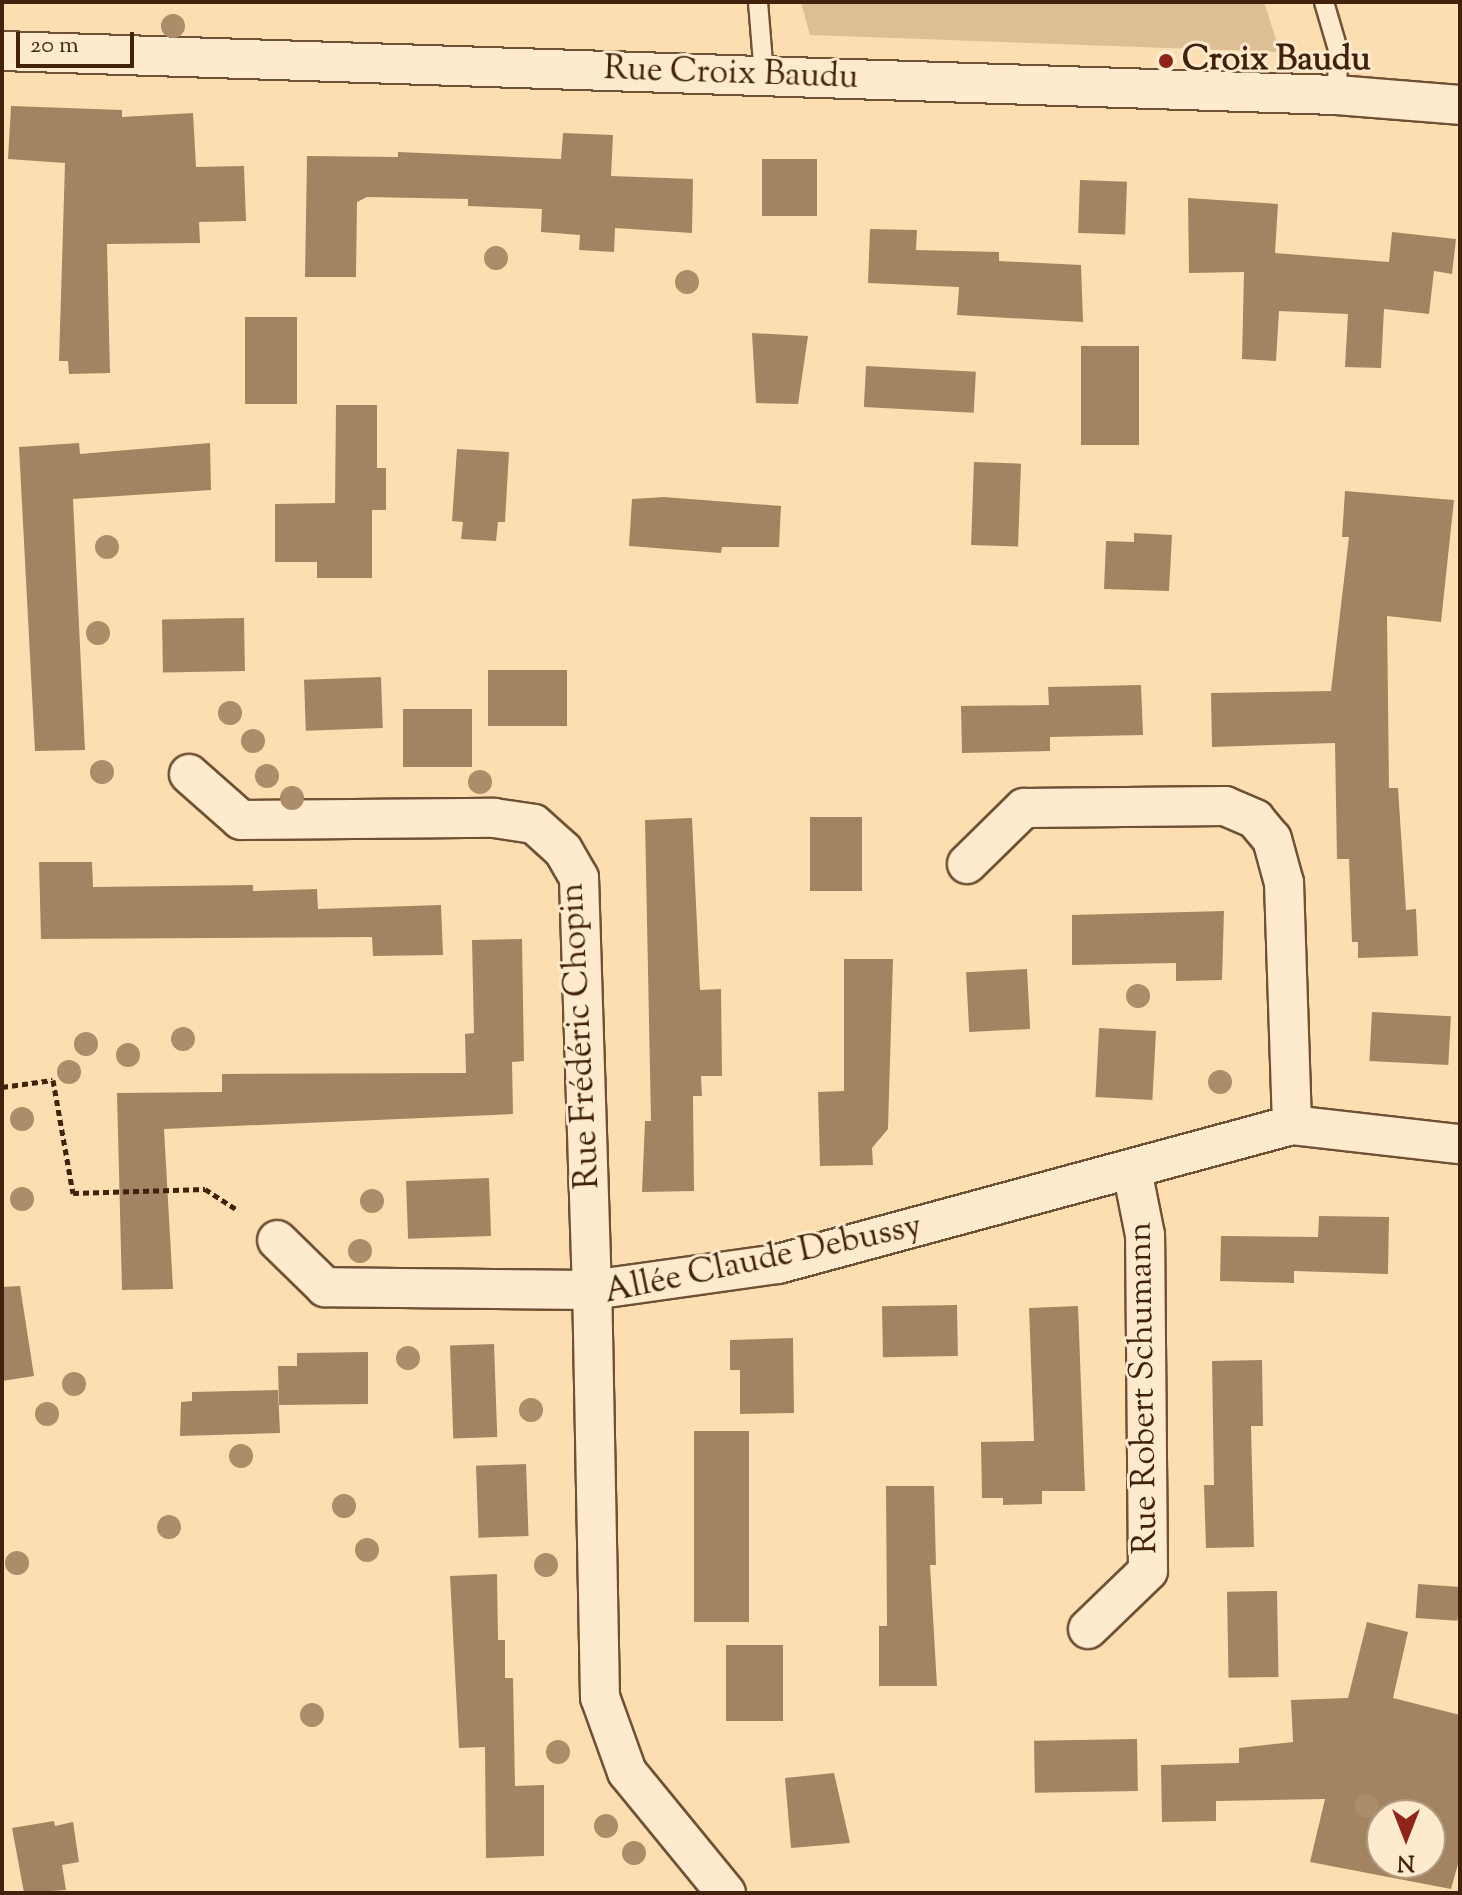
<!DOCTYPE html>
<html>
<head>
<meta charset="utf-8">
<style>
  body { margin:0 }
  #map { position:relative; width:1462px; height:1895px; overflow:hidden; background:#fddeb1; font-family:"Sorts Mill Goudy",serif }
  div>[style] { position:absolute }
  [style*='--x'] { left:calc(var(--x)*1px); top:calc(var(--y)*1px); width:calc(var(--w)*1px); rotate:calc(var(--a)*1deg) }
  .green>* { inset:0; background:#ddbe95 }
  .building>* { inset:0; background:#a38462; transform-origin:0 0 }
  .path>* { height:5px; margin-top:-2.5px; transform-origin:0; background:repeating-linear-gradient(90deg,#42220c 0 6px,transparent 0 10px) }
  .roads { filter:drop-shadow(2px 0 #715135) drop-shadow(-2px 0 #715135) drop-shadow(0 2px #715135) drop-shadow(0 -2px #715135) }
  .lane>* { height:18px; margin:-9px; padding:0 9px; transform-origin:9px; border-radius:9px; background:#feeacc }
  .street>* { height:38px; margin:-19px; padding:0 19px; transform-origin:19px; border-radius:19px; background:#feeacc }
  .trees>* { width:24px; height:24px; margin:-12px; border-radius:50%; background:#ac8c69 }
  .dots>* { width:22px; height:22px; translate:-50% -50%; box-sizing:border-box; border:4px solid #feeacc; border-radius:50% }
  span { translate:-50% -50%; white-space:nowrap; text-align:center; line-height:1.15; -webkit-text-stroke:6px #feeacc; paint-order:stroke }
  .poi-label { font-size:34px; color:#42220c; font-weight:700 }
  .left { translate:0 -50%; text-align:left }
  .street-label { font-size:34px; color:#42220c }
  .frame { position:absolute; inset:0; border:4px solid #42220c; pointer-events:none }
  .north { position:absolute; left:1366px; top:1799px; width:80px; height:80px; box-sizing:border-box; background:#feeacc; border:2px solid #b39a7f; border-radius:50%; rotate:180deg; font-size:22px; font-weight:700; line-height:32px; text-align:center; color:#42220c }
  .north::after { content:''; display:block; margin:auto; width:28px; height:36px; background:#8f2418; clip-path:polygon(50% 0,100% 100%,50% 72%,0 100%) }
  .scale { position:absolute; left:16px; top:32px; width:118px; height:36px; box-sizing:border-box; border:4px solid #42220c; border-top:0; padding-left:10px; font-size:24px; line-height:28px; white-space:nowrap; color:#42220c; -webkit-text-stroke:6px #feeacc; paint-order:stroke }
</style>
</head>
<body>
<div id="map">
  <div class="green">
    <i style="clip-path:polygon(801px 2px,1264px 2px,1280px 52px,810px 35px)"></i>
  </div>
  <div class="building">
    <i style="clip-path:polygon(11px 106px,122px 110px,122px 117px,193px 113px,196px 167px,244px 166px,246px 221px,199px 222px,200px 243px,107px 244px,110px 373px,69px 374px,68px 361px,59px 361px,65px 163px,8px 159px)"></i>
    <i style="clip-path:polygon(563px 133px,613px 135px,611px 176px,693px 179px,692px 233px,615px 228px,614px 252px,579px 250px,580px 235px,541px 232px,542px 209px,468px 206px,468px 199px,367px 197px,357px 202px,356px 277px,305px 277px,307px 156px,398px 157px,398px 152px,561px 159px)"></i>
    <i style="left:762px;top:159px;width:55px;height:57px"></i>
    <i style="left:1080px;top:180px;width:47px;height:53px;rotate:2deg"></i>
    <i style="clip-path:polygon(1188px 198px,1278px 204px,1275px 253px,1389px 262px,1392px 232px,1456px 239px,1452px 274px,1434px 271px,1429px 314px,1384px 309px,1381px 368px,1345px 367px,1348px 314px,1279px 311px,1276px 361px,1242px 359px,1244px 272px,1189px 273px)"></i>
    <i style="clip-path:polygon(870px 229px,917px 230px,916px 250px,999px 252px,999px 261px,1081px 265px,1083px 322px,957px 315px,959px 287px,868px 283px)"></i>
    <i style="left:245px;top:317px;width:52px;height:87px"></i>
    <i style="clip-path:polygon(752px 333px,808px 336px,798px 404px,756px 403px)"></i>
    <i style="left:1081px;top:346px;width:58px;height:99px"></i>
    <i style="left:866px;top:366px;width:110px;height:41px;rotate:3deg"></i>
    <i style="clip-path:polygon(336px 405px,377px 405px,377px 468px,386px 468px,386px 510px,372px 510px,372px 578px,317px 578px,317px 562px,275px 562px,275px 504px,335px 503px)"></i>
    <i style="clip-path:polygon(79px 443px,80px 454px,210px 443px,211px 490px,73px 499px,85px 750px,35px 751px,19px 447px)"></i>
    <i style="clip-path:polygon(457px 449px,509px 452px,505px 522px,498px 522px,496px 541px,461px 539px,463px 522px,452px 521px)"></i>
    <i style="left:974px;top:462px;width:47px;height:83px;rotate:2deg"></i>
    <i style="clip-path:polygon(1345px 491px,1454px 500px,1441px 622px,1387px 616px,1389px 788px,1398px 788px,1406px 910px,1416px 909px,1418px 956px,1358px 958px,1358px 942px,1352px 942px,1349px 859px,1337px 859px,1335px 743px,1212px 747px,1211px 693px,1331px 691px,1349px 537px,1342px 537px)"></i>
    <i style="clip-path:polygon(664px 497px,781px 506px,779px 547px,722px 547px,721px 553px,629px 546px,632px 499px)"></i>
    <i style="clip-path:polygon(1134px 533px,1172px 535px,1169px 591px,1104px 589px,1106px 541px,1134px 542px)"></i>
    <i style="left:244px;top:618px;width:53px;height:82px;rotate:89deg"></i>
    <i style="left:567px;top:670px;width:56px;height:79px;rotate:90deg"></i>
    <i style="left:381px;top:677px;width:51px;height:77px;rotate:88deg"></i>
    <i style="clip-path:polygon(1141px 685px,1143px 735px,1050px 737px,1050px 751px,962px 753px,961px 706px,1049px 705px,1048px 687px)"></i>
    <i style="left:472px;top:709px;width:58px;height:69px;rotate:90deg"></i>
    <i style="left:862px;top:817px;width:74px;height:52px;rotate:90deg"></i>
    <i style="clip-path:polygon(692px 818px,700px 990px,721px 989px,722px 1076px,701px 1076px,702px 1096px,693px 1096px,694px 1191px,642px 1192px,645px 1121px,651px 1121px,645px 820px)"></i>
    <i style="clip-path:polygon(39px 862px,92px 862px,93px 887px,253px 885px,253px 891px,317px 889px,318px 909px,441px 905px,443px 955px,373px 956px,372px 937px,41px 939px)"></i>
    <i style="clip-path:polygon(1224px 911px,1222px 980px,1176px 981px,1176px 963px,1072px 965px,1072px 915px)"></i>
    <i style="clip-path:polygon(522px 939px,524px 1061px,512px 1062px,513px 1114px,164px 1129px,173px 1289px,122px 1290px,117px 1093px,222px 1092px,222px 1074px,466px 1073px,465px 1034px,474px 1033px,472px 940px)"></i>
    <i style="clip-path:polygon(844px 959px,893px 959px,888px 1129px,872px 1148px,873px 1165px,820px 1166px,818px 1092px,844px 1091px)"></i>
    <i style="left:1027px;top:969px;width:60px;height:61px;rotate:87deg"></i>
    <i style="left:1372px;top:1012px;width:79px;height:49px;rotate:3deg"></i>
    <i style="left:1156px;top:1031px;width:69px;height:57px;rotate:93deg"></i>
    <i style="left:489px;top:1178px;width:58px;height:83px;rotate:88deg"></i>
    <i style="clip-path:polygon(1319px 1216px,1389px 1217px,1388px 1274px,1294px 1271px,1294px 1283px,1220px 1281px,1221px 1236px,1318px 1237px)"></i>
    <i style="clip-path:polygon(20px 1286px,34px 1376px,2px 1381px,2px 1287px)"></i>
    <i style="left:957px;top:1305px;width:51px;height:75px;rotate:89deg"></i>
    <i style="clip-path:polygon(1078px 1306px,1085px 1491px,1042px 1491px,1042px 1504px,1003px 1505px,1003px 1498px,982px 1498px,981px 1442px,1034px 1441px,1029px 1308px)"></i>
    <i style="clip-path:polygon(793px 1338px,794px 1413px,740px 1414px,740px 1370px,730px 1370px,730px 1340px)"></i>
    <i style="left:494px;top:1344px;width:93px;height:44px;rotate:88deg"></i>
    <i style="clip-path:polygon(368px 1352px,368px 1404px,279px 1405px,278px 1366px,297px 1366px,297px 1353px)"></i>
    <i style="clip-path:polygon(1262px 1360px,1263px 1426px,1251px 1426px,1254px 1547px,1206px 1548px,1204px 1485px,1214px 1485px,1212px 1361px)"></i>
    <i style="clip-path:polygon(278px 1390px,280px 1433px,180px 1436px,181px 1402px,192px 1401px,192px 1392px)"></i>
    <i style="left:749px;top:1431px;width:191px;height:55px;rotate:90deg"></i>
    <i style="left:526px;top:1464px;width:72px;height:50px;rotate:88deg"></i>
    <i style="clip-path:polygon(886px 1486px,934px 1486px,936px 1565px,930px 1565px,937px 1686px,879px 1686px,879px 1626px,887px 1626px)"></i>
    <i style="clip-path:polygon(497px 1574px,498px 1640px,505px 1640px,505px 1678px,513px 1678px,515px 1786px,544px 1785px,544px 1856px,486px 1858px,485px 1747px,459px 1748px,450px 1576px)"></i>
    <i style="left:1418px;top:1584px;width:42px;height:34px;rotate:4deg"></i>
    <i style="left:1277px;top:1591px;width:86px;height:50px;rotate:89deg"></i>
    <i style="clip-path:polygon(evenodd,1367px 1622px,1408px 1632px,1393px 1698px,1460px 1715px,1460px 1857px,1451px 1889px,1310px 1862px,1325px 1799px,1216px 1801px,1216px 1821px,1162px 1822px,1161px 1765px,1239px 1763px,1239px 1748px,1293px 1742px,1291px 1700px,1348px 1698px,1367px 1622px,1382px 1815px,1430px 1815px,1430px 1863px,1382px 1863px,1382px 1815px)"></i>
    <i style="left:726px;top:1645px;width:57px;height:76px"></i>
    <i style="left:1137px;top:1739px;width:52px;height:103px;rotate:89deg"></i>
    <i style="clip-path:polygon(834px 1773px,850px 1843px,791px 1848px,785px 1778px)"></i>
    <i style="clip-path:polygon(54px 1821px,55px 1826px,73px 1822px,79px 1862px,62px 1865px,66px 1890px,24px 1893px,12px 1828px)"></i>
  </div>
  <div class="path">
    <i style="--x:2;--y:1087;--w:51;--a:-7.8"></i>
    <i style="--x:53;--y:1080;--w:115;--a:80"></i>
    <i style="--x:73;--y:1193;--w:132;--a:-1.7"></i>
    <i style="--x:205;--y:1189;--w:38;--a:33"></i>
  </div>
  <div class="roads">
    <div class="lane">
      <i style="--x:758;--y:2;--w:73;--a:85.3"></i>
      <i style="--x:1324;--y:2;--w:50;--a:73.7"></i>
      <i style="--x:1338;--y:50;--w:45;--a:91.3"></i>
    </div>
    <div class="street">
      <i style="--x:2;--y:51;--w:1336;--a:1.89"></i>
      <i style="--x:1337;--y:95;--w:123;--a:4.6"></i>
      <i style="--x:189;--y:774;--w:69;--a:41.5"></i>
      <i style="--x:241;--y:820;--w:253;--a:-0.5"></i>
      <i style="--x:494;--y:818;--w:40;--a:8.5"></i>
      <i style="--x:534;--y:824;--w:39;--a:42"></i>
      <i style="--x:563;--y:850;--w:32;--a:60"></i>
      <i style="--x:579;--y:878;--w:412;--a:88.2"></i>
      <i style="--x:592;--y:1290;--w:267;--a:-179.4"></i>
      <i style="--x:325;--y:1287;--w:67;--a:-135.6"></i>
      <i style="--x:967;--y:864;--w:80;--a:-44.5"></i>
      <i style="--x:1024;--y:808;--w:201;--a:-0.6"></i>
      <i style="--x:1225;--y:806;--w:33;--a:23"></i>
      <i style="--x:1255;--y:819;--w:26;--a:50"></i>
      <i style="--x:1272;--y:839;--w:46;--a:74.7"></i>
      <i style="--x:1284;--y:883;--w:242;--a:88.1"></i>
      <i style="--x:1088;--y:1629;--w:83;--a:-44"></i>
      <i style="--x:1148;--y:1571;--w:336;--a:-90.5"></i>
      <i style="--x:1145;--y:1235;--w:66;--a:-101.3"></i>
      <i style="--x:726;--y:1893;--w:156;--a:-129.3"></i>
      <i style="--x:627;--y:1772;--w:80;--a:-109.8"></i>
      <i style="--x:600;--y:1697;--w:407;--a:-91.1"></i>
      <i style="--x:592;--y:1290;--w:188;--a:-8"></i>
      <i style="--x:778;--y:1264;--w:532;--a:-15.13"></i>
      <i style="--x:1292;--y:1125;--w:169;--a:6.5"></i>
    </div>
  </div>
  <div class="trees">
    <i style="left:173px;top:26px"></i>
    <i style="left:496px;top:258px"></i>
    <i style="left:687px;top:282px"></i>
    <i style="left:107px;top:547px"></i>
    <i style="left:98px;top:633px"></i>
    <i style="left:230px;top:713px"></i>
    <i style="left:253px;top:741px"></i>
    <i style="left:102px;top:772px"></i>
    <i style="left:267px;top:776px"></i>
    <i style="left:480px;top:782px"></i>
    <i style="left:292px;top:798px"></i>
    <i style="left:1138px;top:996px"></i>
    <i style="left:183px;top:1039px"></i>
    <i style="left:86px;top:1044px"></i>
    <i style="left:128px;top:1055px"></i>
    <i style="left:69px;top:1072px"></i>
    <i style="left:1220px;top:1082px"></i>
    <i style="left:22px;top:1119px"></i>
    <i style="left:22px;top:1199px"></i>
    <i style="left:372px;top:1201px"></i>
    <i style="left:360px;top:1251px"></i>
    <i style="left:408px;top:1358px"></i>
    <i style="left:74px;top:1384px"></i>
    <i style="left:531px;top:1410px"></i>
    <i style="left:47px;top:1414px"></i>
    <i style="left:241px;top:1456px"></i>
    <i style="left:344px;top:1506px"></i>
    <i style="left:169px;top:1527px"></i>
    <i style="left:367px;top:1550px"></i>
    <i style="left:17px;top:1563px"></i>
    <i style="left:546px;top:1565px"></i>
    <i style="left:312px;top:1715px"></i>
    <i style="left:558px;top:1752px"></i>
    <i style="left:1367px;top:1806px"></i>
    <i style="left:606px;top:1826px"></i>
    <i style="left:634px;top:1853px"></i>
  </div>
  <div class="dots">
    <i style="left:1166px;top:61px;background:#8f2418"></i>
  </div>
  <div class="poi-label">
    <span class="left" style="left:1182px;top:61px">Croix Baudu</span>
  </div>
  <div class="street-label">
    <span style="left:731px;top:74px;rotate:2deg">Rue Croix Baudu</span>
    <span style="left:581px;top:1036px;rotate:-93deg">Rue Frédéric Chopin</span>
    <span style="left:763px;top:1260px;rotate:-12deg">Allée Claude Debussy</span>
    <span style="left:1144px;top:1388px;rotate:-91deg">Rue Robert Schumann</span>
  </div>
  <div class="frame"></div>
  <div class="north">N</div>
  <div class="scale">20 m</div>
</div>
</body>
</html>
